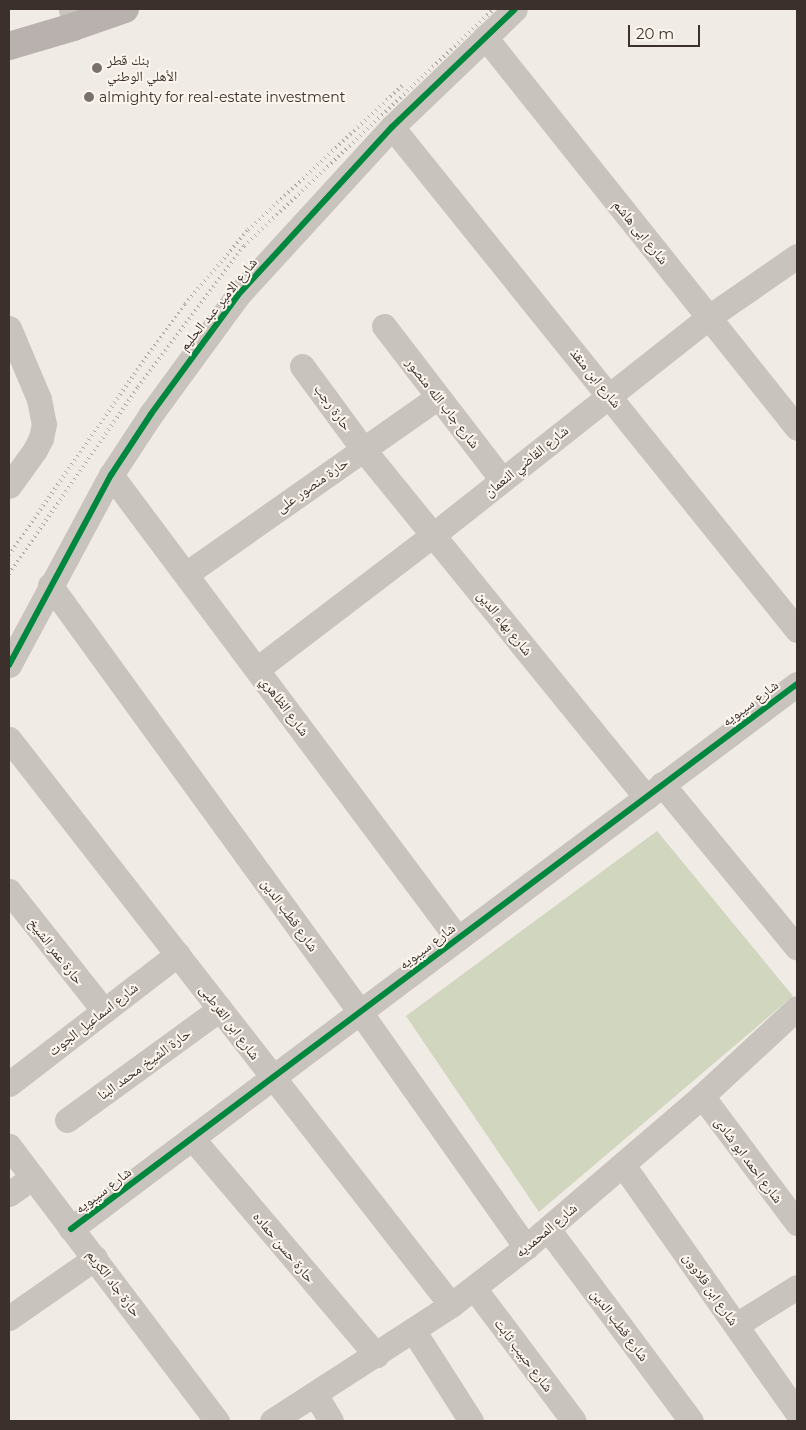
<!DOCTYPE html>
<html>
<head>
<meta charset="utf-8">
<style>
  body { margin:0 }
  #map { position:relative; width:806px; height:1430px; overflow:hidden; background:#f0ebe5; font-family:Montserrat,"Noto Naskh Arabic",sans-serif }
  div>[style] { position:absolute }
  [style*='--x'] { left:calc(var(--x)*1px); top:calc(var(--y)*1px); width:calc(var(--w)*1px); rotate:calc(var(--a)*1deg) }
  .green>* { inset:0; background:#d1d6bf }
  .street>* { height:25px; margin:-12.5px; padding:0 12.5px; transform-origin:12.5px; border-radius:12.5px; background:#c9c3be }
  .primary>* { height:28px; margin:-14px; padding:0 14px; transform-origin:14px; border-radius:14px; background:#b8b1ad }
  .rail>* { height:4px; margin-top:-2px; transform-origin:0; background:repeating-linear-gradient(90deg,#b1aca8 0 1px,transparent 0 5px) }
  .cycleway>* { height:6px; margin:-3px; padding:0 3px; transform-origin:3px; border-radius:3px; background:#00873e }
  .dots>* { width:14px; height:14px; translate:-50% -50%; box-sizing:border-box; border:2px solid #fbf5ee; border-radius:50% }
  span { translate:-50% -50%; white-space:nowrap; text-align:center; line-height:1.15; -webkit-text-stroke:4px #fbf5ee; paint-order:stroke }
  .poi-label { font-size:14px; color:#3b302b }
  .left { translate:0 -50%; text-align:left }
  .street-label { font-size:14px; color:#3b302b }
  .frame { position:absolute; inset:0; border:10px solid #3b302b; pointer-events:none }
  .scale { position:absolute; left:628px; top:25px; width:72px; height:22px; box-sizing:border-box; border:2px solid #3b302b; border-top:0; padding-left:6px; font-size:15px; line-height:18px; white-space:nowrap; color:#3b302b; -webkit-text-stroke:4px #fbf5ee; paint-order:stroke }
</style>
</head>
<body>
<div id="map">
  <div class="green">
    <i style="clip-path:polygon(657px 831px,793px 996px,539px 1212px,406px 1016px)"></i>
  </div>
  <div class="street">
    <i style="--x:71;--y:9;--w:1;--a:90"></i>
    <i style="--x:485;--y:37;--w:500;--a:51.41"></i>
    <i style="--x:392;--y:127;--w:646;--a:51.16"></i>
    <i style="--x:384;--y:326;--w:194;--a:52.5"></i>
    <i style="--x:9;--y:328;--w:77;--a:67.1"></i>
    <i style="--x:39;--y:399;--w:25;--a:79"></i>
    <i style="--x:44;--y:424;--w:14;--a:102"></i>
    <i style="--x:41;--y:438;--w:13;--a:117"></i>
    <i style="--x:35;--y:450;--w:44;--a:125.8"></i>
    <i style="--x:302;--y:366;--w:103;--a:53.7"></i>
    <i style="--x:363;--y:449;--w:449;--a:50.9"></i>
    <i style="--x:111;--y:475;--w:579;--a:53.21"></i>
    <i style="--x:186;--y:574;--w:308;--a:-35.1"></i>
    <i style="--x:50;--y:585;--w:528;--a:54.02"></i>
    <i style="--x:360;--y:1012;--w:288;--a:54.8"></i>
    <i style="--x:9;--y:665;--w:216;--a:-61.8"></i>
    <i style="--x:111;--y:475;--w:73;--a:-56.7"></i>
    <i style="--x:151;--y:414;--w:147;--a:-53.8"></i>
    <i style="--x:238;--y:295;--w:228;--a:-47.5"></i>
    <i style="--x:392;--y:127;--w:170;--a:-43.8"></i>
    <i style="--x:257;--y:669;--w:221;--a:-37.3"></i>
    <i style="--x:433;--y:535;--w:352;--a:-38.3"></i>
    <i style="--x:709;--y:317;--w:107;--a:-34.7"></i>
    <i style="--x:9;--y:739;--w:718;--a:52.01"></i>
    <i style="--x:662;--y:784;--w:212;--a:50.5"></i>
    <i style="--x:9;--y:891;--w:153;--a:51.6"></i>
    <i style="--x:9;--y:1084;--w:213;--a:-37.6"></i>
    <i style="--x:702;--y:1096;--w:159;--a:53.2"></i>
    <i style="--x:67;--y:1120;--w:189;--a:-36"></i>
    <i style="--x:192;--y:1138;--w:285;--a:49.7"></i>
    <i style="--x:9;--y:1146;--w:345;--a:52.9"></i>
    <i style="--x:623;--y:1165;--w:303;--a:54.9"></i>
    <i style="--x:9;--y:1194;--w:29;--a:-35"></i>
    <i style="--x:71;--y:1229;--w:908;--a:-36.9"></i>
    <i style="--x:548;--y:1229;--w:239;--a:53.3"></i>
    <i style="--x:474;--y:1288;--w:166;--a:53.1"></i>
    <i style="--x:9;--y:1318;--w:105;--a:-34.9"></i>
    <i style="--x:736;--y:1325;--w:72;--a:-31.9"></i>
    <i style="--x:413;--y:1330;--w:108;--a:57.5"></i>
    <i style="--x:315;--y:1394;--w:31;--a:59"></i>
    <i style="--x:272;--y:1421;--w:213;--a:-32.9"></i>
    <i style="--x:451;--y:1305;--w:95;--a:-37.7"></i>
    <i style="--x:526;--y:1247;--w:232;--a:-40.6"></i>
    <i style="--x:702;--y:1096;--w:129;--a:-42.8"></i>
  </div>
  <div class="primary">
    <i style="--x:9;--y:46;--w:67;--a:-16.5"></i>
    <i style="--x:73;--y:27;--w:55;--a:-19.1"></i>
  </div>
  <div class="rail">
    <i style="--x:9;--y:555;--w:225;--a:-55.3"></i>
    <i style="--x:137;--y:370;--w:82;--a:-54"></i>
    <i style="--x:185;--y:304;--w:97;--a:-49.6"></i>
    <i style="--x:248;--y:230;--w:211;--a:-43.1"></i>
    <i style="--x:9;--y:574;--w:227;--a:-55.4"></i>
    <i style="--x:138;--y:387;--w:176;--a:-53.1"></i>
    <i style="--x:244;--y:246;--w:344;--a:-43.5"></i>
  </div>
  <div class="cycleway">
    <i style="--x:9;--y:665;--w:216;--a:-61.8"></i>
    <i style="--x:111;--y:475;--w:73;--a:-56.7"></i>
    <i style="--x:151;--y:414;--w:147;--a:-53.8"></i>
    <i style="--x:238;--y:295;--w:228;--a:-47.5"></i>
    <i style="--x:392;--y:127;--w:170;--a:-43.8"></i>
    <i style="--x:71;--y:1229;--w:908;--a:-36.9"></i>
  </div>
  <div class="dots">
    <i style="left:97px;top:68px;background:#7a716c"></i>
    <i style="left:89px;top:97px;background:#7a716c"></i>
  </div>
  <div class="poi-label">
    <span class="left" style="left:107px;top:68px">بنك قطر<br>الأهلي الوطني</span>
    <span class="left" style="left:99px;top:97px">almighty for real-estate investment</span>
  </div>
  <div class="street-label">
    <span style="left:641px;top:232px;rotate:51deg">شارع ابى هاشم</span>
    <span style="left:218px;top:304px;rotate:-51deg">شارع الامير عبد الحليم</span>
    <span style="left:596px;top:378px;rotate:51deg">شارع ابن منقذ</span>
    <span style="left:443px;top:403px;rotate:52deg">شارع جاب الله منصور</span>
    <span style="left:333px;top:407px;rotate:54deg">حارة رجب</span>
    <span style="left:526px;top:461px;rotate:-39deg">شارع القاضي النعمان</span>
    <span style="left:312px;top:485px;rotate:-35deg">حارة منصور على</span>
    <span style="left:505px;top:623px;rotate:51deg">شارع بهاء الدين</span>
    <span style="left:750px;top:703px;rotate:-37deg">شارع سيبويه</span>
    <span style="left:285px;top:706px;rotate:53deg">شارع الظاهري</span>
    <span style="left:290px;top:915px;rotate:54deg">شارع قطب الدين</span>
    <span style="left:427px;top:946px;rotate:-37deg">شارع سيبويه</span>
    <span style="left:56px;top:951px;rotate:52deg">حارة عمر الشيخ</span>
    <span style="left:93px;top:1019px;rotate:-38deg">شارع اسماعيل الجوت</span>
    <span style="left:230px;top:1022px;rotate:53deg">شارع ابن القرطبى</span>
    <span style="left:144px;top:1064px;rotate:-36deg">حارة الشيخ محمد البنا</span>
    <span style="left:749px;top:1160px;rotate:53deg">شارع احمد ابو شادى</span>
    <span style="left:103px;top:1190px;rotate:-37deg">شارع سيبويه</span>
    <span style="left:546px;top:1230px;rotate:-40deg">شارع المحمديه</span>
    <span style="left:284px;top:1247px;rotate:50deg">حارة حسن حماده</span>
    <span style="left:114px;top:1283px;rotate:53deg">حارة جاد الكريم</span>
    <span style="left:711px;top:1289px;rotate:55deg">شارع ابن قلاوون</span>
    <span style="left:620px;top:1325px;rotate:53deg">شارع قطب الدين</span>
    <span style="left:524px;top:1355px;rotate:53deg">شارع حبيب ثابت</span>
  </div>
  <div class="frame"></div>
  <div class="scale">20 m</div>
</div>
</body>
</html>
